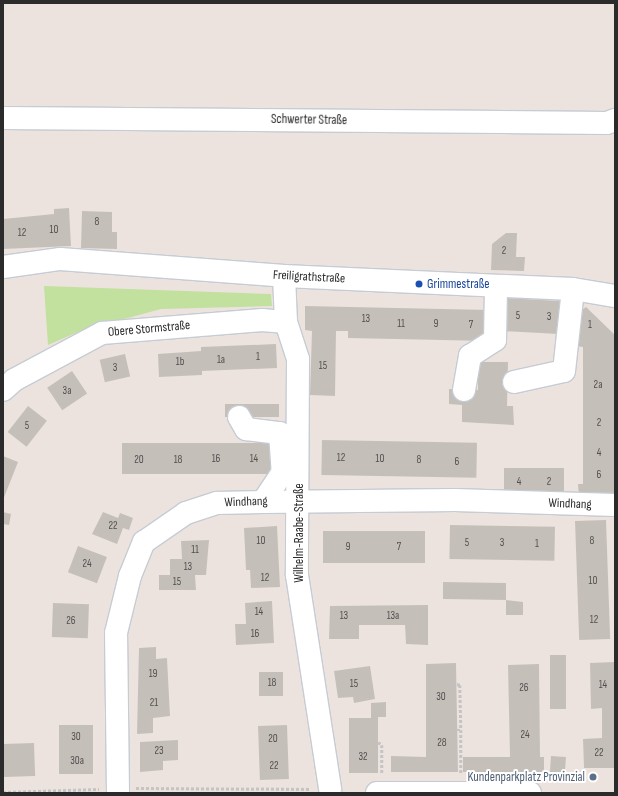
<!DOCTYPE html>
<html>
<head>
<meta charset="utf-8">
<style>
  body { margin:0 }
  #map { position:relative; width:618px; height:796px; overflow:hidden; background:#ece3de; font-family:"Sofia Sans Condensed",sans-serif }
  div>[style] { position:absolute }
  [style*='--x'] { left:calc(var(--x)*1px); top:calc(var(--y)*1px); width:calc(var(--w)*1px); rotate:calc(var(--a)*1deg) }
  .green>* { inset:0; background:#c2e09e }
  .building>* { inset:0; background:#c5bfba; transform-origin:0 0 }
  .path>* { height:2.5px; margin-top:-1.25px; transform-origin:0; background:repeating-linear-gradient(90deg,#c4c4c4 0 3px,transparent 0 5px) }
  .roads { filter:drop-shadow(1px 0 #c6ccd4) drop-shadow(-1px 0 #c6ccd4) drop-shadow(0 1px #c6ccd4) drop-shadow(0 -1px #c6ccd4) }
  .minor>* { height:22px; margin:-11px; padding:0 11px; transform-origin:11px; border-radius:11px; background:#fff }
  .dots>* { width:11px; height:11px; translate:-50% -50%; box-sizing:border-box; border:2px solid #fff; border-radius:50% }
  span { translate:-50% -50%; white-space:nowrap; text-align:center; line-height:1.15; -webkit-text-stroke:4px #fff; paint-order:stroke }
  .number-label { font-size:11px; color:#52504f }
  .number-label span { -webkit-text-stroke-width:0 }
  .street-label { font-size:13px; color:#2b2b2b }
  .transit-label { font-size:13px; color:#164399 }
  .left { translate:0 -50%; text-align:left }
  .service-label { font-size:13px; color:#4e5e75 }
  .right { translate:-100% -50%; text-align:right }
  .frame { position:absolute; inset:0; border:4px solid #2b2b2b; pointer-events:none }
</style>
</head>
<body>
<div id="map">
  <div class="green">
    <i style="clip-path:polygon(44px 286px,271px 294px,272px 306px,161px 309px,80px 331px,48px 345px)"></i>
  </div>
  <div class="building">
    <i style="clip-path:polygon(69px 208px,71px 246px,3px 249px,3px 219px,54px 214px,54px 209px)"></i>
    <i style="clip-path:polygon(82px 211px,112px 212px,112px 232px,117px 232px,117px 249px,81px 248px)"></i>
    <i style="clip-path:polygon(506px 233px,517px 233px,516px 257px,525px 257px,524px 271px,491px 270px,492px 244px)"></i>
    <i style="left:503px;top:298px;width:62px;height:33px;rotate:3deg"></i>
    <i style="clip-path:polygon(305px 306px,489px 310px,488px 341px,348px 338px,348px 331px,336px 331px,335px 396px,310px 395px,312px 331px,305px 330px)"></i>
    <i style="clip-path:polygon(586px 307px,615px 335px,615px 497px,579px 497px,578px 484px,583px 484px,583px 347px,576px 346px,575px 315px)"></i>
    <i style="clip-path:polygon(276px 344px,277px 368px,202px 371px,202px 375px,159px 377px,158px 354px,201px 351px,201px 347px)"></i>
    <i style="left:125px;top:354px;width:23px;height:26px;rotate:77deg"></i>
    <i style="clip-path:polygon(478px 362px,508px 362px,507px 406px,513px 406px,514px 425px,462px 422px,462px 405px,449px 404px,449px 389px,478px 390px)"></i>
    <i style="left:72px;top:371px;width:27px;height:30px;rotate:56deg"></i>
    <i style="left:225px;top:404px;width:54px;height:13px"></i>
    <i style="left:28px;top:406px;width:24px;height:33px;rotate:38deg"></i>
    <i style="left:322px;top:440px;width:155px;height:35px;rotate:1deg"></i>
    <i style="left:275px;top:443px;width:31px;height:153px;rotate:90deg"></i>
    <i style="clip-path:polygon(3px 456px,18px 462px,3px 500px)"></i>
    <i style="left:504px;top:468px;width:60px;height:29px"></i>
    <i style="clip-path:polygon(3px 512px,11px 514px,9px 525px,3px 524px)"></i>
    <i style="clip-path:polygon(103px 512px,118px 518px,120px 513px,133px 518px,129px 530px,123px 528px,117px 544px,92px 534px)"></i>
    <i style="left:606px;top:520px;width:119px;height:31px;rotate:88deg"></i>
    <i style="left:450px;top:525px;width:105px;height:34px;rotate:1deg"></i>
    <i style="clip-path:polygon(277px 526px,280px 587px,251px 588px,250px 570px,246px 570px,244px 528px)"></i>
    <i style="left:323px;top:531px;width:102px;height:32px"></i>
    <i style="clip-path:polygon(209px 540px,206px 575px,195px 575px,196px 590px,159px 590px,159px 575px,170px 575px,170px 559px,182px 559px,181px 541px)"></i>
    <i style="left:78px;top:546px;width:31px;height:28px;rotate:21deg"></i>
    <i style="clip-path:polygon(443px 582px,506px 583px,506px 600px,523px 602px,523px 615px,506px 615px,506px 600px,443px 599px)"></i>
    <i style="clip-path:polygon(272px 601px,274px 643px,236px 645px,235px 624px,246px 624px,245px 603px)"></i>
    <i style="left:53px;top:603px;width:36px;height:34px;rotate:2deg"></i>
    <i style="clip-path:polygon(428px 605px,428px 645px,406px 644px,405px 625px,359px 625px,359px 639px,329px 639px,330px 606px)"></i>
    <i style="clip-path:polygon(156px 647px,156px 659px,167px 658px,170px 716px,153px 718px,153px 733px,137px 734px,139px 648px)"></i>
    <i style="left:550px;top:655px;width:16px;height:54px"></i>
    <i style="clip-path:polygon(615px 662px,615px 768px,584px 768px,583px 739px,602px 738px,602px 708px,591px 709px,590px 663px)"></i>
    <i style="clip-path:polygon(456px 663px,458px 772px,391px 772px,391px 756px,426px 757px,426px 664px)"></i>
    <i style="clip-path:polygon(539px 664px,540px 757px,544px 757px,544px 772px,463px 772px,463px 757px,510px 757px,508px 665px)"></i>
    <i style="clip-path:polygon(370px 666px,375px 699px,354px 703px,353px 697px,338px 698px,334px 671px)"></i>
    <i style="left:259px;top:672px;width:24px;height:24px"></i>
    <i style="clip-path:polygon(386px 702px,386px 717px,378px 717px,378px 773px,349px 773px,349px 718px,371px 718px,371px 703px)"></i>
    <i style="left:59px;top:725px;width:34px;height:49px"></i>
    <i style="left:287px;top:725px;width:54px;height:29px;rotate:88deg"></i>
    <i style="clip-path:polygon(178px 740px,178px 760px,163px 761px,163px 770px,140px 772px,140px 742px)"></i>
    <i style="left:34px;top:743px;width:33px;height:31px;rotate:88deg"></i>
    <i style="left:551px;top:756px;width:15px;height:16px;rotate:4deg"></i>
  </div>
  <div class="path">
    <i style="--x:457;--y:684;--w:3;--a:18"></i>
    <i style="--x:460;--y:685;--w:45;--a:88.7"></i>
    <i style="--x:457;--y:730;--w:4;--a:0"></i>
    <i style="--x:461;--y:730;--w:43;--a:90"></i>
    <i style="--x:378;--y:742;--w:5;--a:37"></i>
    <i style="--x:382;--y:745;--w:29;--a:90"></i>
    <i style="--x:136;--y:788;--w:175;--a:0.3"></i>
    <i style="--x:3;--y:792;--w:96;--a:-1.8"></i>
  </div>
  <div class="roads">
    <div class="minor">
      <i style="--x:3;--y:118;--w:604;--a:0.47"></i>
      <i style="--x:607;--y:123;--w:9;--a:-21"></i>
      <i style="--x:3;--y:267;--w:58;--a:-8"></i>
      <i style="--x:60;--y:259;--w:225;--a:4.3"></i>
      <i style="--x:284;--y:276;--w:289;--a:2.6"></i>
      <i style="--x:573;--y:289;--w:43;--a:9.5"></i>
      <i style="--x:284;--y:276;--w:46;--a:87.5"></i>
      <i style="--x:286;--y:322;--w:39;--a:72"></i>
      <i style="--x:298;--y:359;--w:216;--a:90.3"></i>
      <i style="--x:297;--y:575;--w:217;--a:81.2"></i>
      <i style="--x:514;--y:382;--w:51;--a:-12.4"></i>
      <i style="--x:564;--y:371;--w:82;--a:-83.7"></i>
      <i style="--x:3;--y:390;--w:15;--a:-42"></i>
      <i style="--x:14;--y:380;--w:100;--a:-28.1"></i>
      <i style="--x:102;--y:333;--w:161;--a:-4.6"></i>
      <i style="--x:262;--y:320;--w:24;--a:5"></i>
      <i style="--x:464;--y:390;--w:35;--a:-80"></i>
      <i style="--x:470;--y:356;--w:30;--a:-33"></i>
      <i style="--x:495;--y:340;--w:52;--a:-88.9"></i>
      <i style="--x:239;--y:417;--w:14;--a:60"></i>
      <i style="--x:246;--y:429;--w:34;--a:7"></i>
      <i style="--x:280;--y:433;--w:39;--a:86"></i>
      <i style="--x:283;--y:472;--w:36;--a:124"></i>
      <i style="--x:118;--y:793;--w:160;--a:-90.7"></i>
      <i style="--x:116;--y:633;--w:59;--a:-76.2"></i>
      <i style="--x:130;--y:576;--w:37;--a:-68"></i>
      <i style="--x:144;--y:542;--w:51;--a:-34.6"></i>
      <i style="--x:186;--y:513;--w:33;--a:-18"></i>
      <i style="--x:217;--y:503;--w:46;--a:-1.2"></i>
      <i style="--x:263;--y:502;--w:192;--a:-0.6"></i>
      <i style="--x:455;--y:500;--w:160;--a:1.8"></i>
      <i style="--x:377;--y:793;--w:153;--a:0"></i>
    </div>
  </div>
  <div class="dots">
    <i style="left:419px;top:284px;background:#1a4fb4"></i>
    <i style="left:593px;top:777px;background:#5c6f8a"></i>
  </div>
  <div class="number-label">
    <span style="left:97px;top:222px">8</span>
    <span style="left:54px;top:230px">10</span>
    <span style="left:22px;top:233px">12</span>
    <span style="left:504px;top:251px">2</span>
    <span style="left:518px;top:316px">5</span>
    <span style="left:549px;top:317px">3</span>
    <span style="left:366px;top:319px">13</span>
    <span style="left:401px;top:324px">11</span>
    <span style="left:436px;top:324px">9</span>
    <span style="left:471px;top:325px">7</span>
    <span style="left:590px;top:325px">1</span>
    <span style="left:258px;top:357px">1</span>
    <span style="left:221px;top:360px">1a</span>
    <span style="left:180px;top:362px">1b</span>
    <span style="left:323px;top:366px">15</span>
    <span style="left:115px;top:368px">3</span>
    <span style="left:598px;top:385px">2a</span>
    <span style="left:67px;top:391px">3a</span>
    <span style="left:599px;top:423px">2</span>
    <span style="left:27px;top:426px">5</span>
    <span style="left:599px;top:453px">4</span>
    <span style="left:341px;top:458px">12</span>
    <span style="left:216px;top:459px">16</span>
    <span style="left:254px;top:459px">14</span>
    <span style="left:380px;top:459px">10</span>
    <span style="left:139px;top:460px">20</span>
    <span style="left:178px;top:460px">18</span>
    <span style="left:419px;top:460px">8</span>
    <span style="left:457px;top:462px">6</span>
    <span style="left:599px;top:475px">6</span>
    <span style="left:519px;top:482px">4</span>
    <span style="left:549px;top:482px">2</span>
    <span style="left:113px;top:526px">22</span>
    <span style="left:261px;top:541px">10</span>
    <span style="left:592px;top:541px">8</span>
    <span style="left:467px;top:543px">5</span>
    <span style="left:502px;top:543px">3</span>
    <span style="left:537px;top:544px">1</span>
    <span style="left:348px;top:547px">9</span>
    <span style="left:399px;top:547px">7</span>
    <span style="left:195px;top:550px">11</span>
    <span style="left:87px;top:564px">24</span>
    <span style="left:188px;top:567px">13</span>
    <span style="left:265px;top:578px">12</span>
    <span style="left:593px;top:581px">10</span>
    <span style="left:177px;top:582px">15</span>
    <span style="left:259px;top:612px">14</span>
    <span style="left:344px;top:616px">13</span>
    <span style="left:393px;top:616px">13a</span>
    <span style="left:594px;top:620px">12</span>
    <span style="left:71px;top:621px">26</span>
    <span style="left:255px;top:634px">16</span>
    <span style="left:153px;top:674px">19</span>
    <span style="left:272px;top:683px">18</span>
    <span style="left:354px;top:684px">15</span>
    <span style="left:603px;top:685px">14</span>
    <span style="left:524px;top:688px">26</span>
    <span style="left:441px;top:697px">30</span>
    <span style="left:154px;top:703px">21</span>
    <span style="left:525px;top:735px">24</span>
    <span style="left:76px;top:737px">30</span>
    <span style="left:273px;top:739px">20</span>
    <span style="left:442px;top:743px">28</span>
    <span style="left:159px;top:751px">23</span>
    <span style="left:599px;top:753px">22</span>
    <span style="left:363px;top:757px">32</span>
    <span style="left:77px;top:761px">30a</span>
    <span style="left:274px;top:766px">22</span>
  </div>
  <div class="street-label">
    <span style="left:309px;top:120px;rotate:1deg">Schwerter Straße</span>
    <span style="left:309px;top:277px;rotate:3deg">Freiligrathstraße</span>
    <span style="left:149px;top:329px;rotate:-5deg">Obere Stormstraße</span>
    <span style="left:246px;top:502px;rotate:-2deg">Windhang</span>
    <span style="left:570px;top:504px;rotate:2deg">Windhang</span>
    <span style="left:299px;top:533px;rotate:-90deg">Wilhelm-Raabe-Straße</span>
  </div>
  <div class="transit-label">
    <span class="left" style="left:427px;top:284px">Grimmestraße</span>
  </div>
  <div class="service-label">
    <span class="right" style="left:585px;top:777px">Kundenparkplatz Provinzial</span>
  </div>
  <div class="frame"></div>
</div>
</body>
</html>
